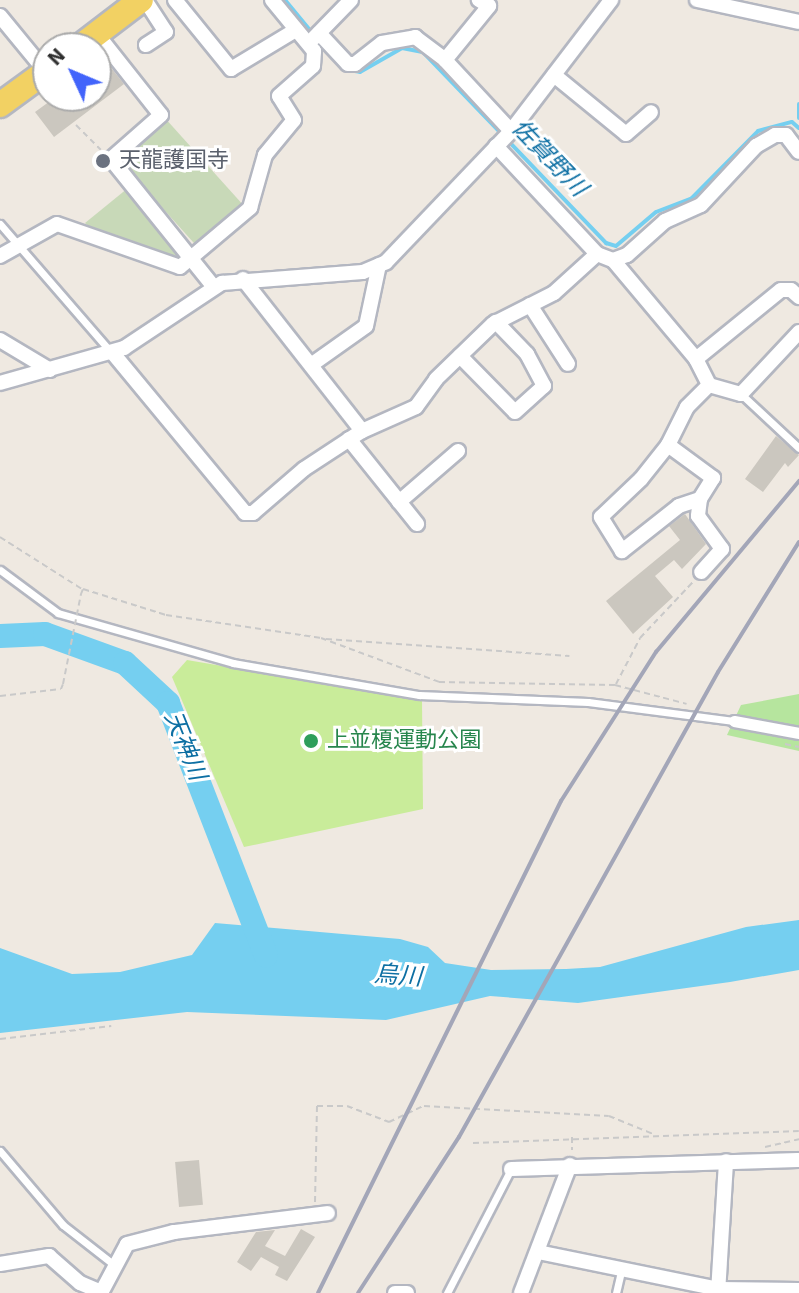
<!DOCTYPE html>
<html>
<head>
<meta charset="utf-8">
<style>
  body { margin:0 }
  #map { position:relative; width:799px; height:1293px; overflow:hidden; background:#efe9e1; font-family:"Source Sans 3","Noto Sans JP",sans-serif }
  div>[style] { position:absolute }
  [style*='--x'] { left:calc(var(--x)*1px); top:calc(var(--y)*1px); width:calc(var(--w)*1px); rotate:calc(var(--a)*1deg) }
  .green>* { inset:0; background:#b6e59e }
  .cemetery>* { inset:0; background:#c8d9b8; transform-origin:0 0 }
  .pitch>* { inset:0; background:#c9ec9a }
  .water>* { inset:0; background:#75cff0 }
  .stream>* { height:4px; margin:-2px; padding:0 2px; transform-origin:2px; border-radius:2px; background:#75cff0 }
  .river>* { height:24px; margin:-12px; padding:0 12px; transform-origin:12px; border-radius:12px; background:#75cff0 }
  .building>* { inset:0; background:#cbc7bf; transform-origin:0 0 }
  .path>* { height:2px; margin-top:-1px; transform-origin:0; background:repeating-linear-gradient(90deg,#c9c9c9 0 6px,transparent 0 10px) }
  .roads { filter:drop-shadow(2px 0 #b4b7c1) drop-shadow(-2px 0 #b4b7c1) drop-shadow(0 2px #b4b7c1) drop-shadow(0 -2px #b4b7c1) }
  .service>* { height:7px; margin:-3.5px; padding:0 3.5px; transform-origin:3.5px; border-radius:3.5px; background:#fff }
  .pedestrian>* { height:11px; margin:-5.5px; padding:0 5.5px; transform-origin:5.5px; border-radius:5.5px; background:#fff }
  .minor>* { height:14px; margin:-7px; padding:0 7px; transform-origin:7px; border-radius:7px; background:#fff }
  .primary>* { height:24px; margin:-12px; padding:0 12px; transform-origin:12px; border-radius:12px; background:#f2d163 }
  .rail>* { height:4px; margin:-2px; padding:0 2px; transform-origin:2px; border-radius:2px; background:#a3a6b8 }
  .path-bridge>* { height:2px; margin-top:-1px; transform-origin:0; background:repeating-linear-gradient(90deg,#c9c9c9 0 6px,transparent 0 10px) }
  .dots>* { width:22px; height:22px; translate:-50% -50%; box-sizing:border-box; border:4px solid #fff; border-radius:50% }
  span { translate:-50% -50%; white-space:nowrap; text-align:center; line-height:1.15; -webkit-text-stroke:6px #fff; paint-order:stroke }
  .worship-label { font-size:22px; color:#5b616d }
  .left { translate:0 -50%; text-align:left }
  .leisure-label { font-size:22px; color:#27864d }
  .water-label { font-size:24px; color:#0d6fa3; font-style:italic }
  .north { position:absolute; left:32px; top:32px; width:80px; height:80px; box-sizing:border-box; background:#fff; border:2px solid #ababab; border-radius:50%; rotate:314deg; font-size:22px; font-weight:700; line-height:32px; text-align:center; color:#2e2e2e }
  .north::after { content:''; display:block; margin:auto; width:28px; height:36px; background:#4264fb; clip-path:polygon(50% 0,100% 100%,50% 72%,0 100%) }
</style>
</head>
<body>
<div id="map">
  <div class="green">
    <i style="clip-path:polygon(799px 694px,799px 751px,727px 735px,741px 705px)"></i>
  </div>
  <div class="cemetery">
    <i style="left:164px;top:117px;width:121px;height:62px;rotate:48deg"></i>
    <i style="clip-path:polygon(128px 188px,185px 257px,180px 261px,94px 232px,85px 223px)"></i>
  </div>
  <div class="pitch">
    <i style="clip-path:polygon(187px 660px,422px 700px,423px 809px,244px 847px,172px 677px)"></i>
  </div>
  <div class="water">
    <i style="clip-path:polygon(799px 920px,799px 970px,730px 982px,578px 1003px,490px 996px,386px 1020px,187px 1012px,0 1033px,0 948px,72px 974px,120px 972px,192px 955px,215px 923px,400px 939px,428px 947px,445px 963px,491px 970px,566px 969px,600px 967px,746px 927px)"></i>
  </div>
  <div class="stream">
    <i style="--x:285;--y:0;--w:74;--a:50.5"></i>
    <i style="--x:348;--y:70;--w:12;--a:9"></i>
    <i style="--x:360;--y:72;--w:48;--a:-29.7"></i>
    <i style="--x:402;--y:48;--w:21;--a:11"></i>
    <i style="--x:423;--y:52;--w:265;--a:46.2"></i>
    <i style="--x:606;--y:243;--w:10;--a:17"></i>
    <i style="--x:616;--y:246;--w:52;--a:-40.4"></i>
    <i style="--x:656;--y:212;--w:39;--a:-21"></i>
    <i style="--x:692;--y:198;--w:94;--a:-45.4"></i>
    <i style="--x:758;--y:131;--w:35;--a:-15"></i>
    <i style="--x:792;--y:122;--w:9;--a:41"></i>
    <i style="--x:799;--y:104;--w:14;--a:90"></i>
  </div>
  <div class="river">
    <i style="--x:0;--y:636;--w:45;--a:-2.5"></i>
    <i style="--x:45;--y:634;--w:85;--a:19.9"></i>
    <i style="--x:125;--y:663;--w:59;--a:42.9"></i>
    <i style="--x:168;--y:703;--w:271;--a:68.8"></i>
  </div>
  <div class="building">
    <i style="clip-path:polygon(108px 64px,124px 84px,54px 137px,35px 112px,57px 96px,96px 96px,96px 72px)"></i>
    <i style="clip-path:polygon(776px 436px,799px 455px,788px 467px,785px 463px,763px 492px,745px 479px)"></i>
    <i style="clip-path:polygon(685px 514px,706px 544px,682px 569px,674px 560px,655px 576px,673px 597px,633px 634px,606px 601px,680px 540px,669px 526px)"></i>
    <i style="left:199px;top:1160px;width:45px;height:24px;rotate:85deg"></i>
    <i style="clip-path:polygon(301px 1229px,315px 1237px,287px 1281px,275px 1275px,279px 1267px,261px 1257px,251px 1271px,237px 1262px,256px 1232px,275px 1230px,265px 1246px,285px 1256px)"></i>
  </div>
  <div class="path">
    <i style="--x:76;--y:125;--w:35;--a:45"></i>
    <i style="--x:0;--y:537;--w:97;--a:32.4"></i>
    <i style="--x:81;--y:594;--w:5;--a:-68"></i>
    <i style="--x:83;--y:589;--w:87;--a:17.4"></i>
    <i style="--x:166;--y:615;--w:157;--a:8.4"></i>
    <i style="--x:321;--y:638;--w:126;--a:20.4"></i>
    <i style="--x:439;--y:682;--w:176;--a:1"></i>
    <i style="--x:615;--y:685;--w:74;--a:14.8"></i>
    <i style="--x:326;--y:639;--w:244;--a:4"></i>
    <i style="--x:616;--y:684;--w:52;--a:-62.4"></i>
    <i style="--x:640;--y:638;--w:77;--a:-46.6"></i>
    <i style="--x:0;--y:696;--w:61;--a:-6.5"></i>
    <i style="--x:61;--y:689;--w:5;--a:-68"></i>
    <i style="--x:785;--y:744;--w:14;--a:12"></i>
    <i style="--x:0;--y:1039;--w:112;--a:-6.7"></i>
    <i style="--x:572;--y:1137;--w:13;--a:90"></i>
    <i style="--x:473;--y:1143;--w:326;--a:-2.1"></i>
    <i style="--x:765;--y:1147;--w:35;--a:-13"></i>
    <i style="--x:315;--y:1202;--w:96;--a:-88.8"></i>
    <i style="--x:317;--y:1106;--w:30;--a:0"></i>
    <i style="--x:347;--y:1106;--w:45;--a:20.9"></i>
    <i style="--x:389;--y:1122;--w:38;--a:-25"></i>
    <i style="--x:424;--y:1106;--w:185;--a:3.1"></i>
    <i style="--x:609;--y:1116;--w:48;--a:22.2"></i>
  </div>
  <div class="roads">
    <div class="service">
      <i style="--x:0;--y:224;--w:169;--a:49.1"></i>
      <i style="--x:741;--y:394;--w:79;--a:43"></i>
      <i style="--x:0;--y:570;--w:72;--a:36.6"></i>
      <i style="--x:58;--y:613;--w:182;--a:15.9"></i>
      <i style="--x:233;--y:663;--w:189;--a:9.8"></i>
      <i style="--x:419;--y:695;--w:169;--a:2.4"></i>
      <i style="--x:588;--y:702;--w:147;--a:7.4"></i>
      <i style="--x:0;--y:1151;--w:97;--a:49.6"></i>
      <i style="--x:63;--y:1225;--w:63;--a:38"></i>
      <i style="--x:447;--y:1293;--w:140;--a:-62.7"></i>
      <i style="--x:616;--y:1293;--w:23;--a:-77"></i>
    </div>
    <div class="pedestrian">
      <i style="--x:734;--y:721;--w:66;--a:10.5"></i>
    </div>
    <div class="minor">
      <i style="--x:145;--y:0;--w:38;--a:57"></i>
      <i style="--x:166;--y:32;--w:24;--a:147"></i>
      <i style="--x:175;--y:0;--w:89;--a:50.9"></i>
      <i style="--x:231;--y:69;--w:76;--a:-31"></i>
      <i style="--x:697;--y:0;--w:104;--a:12.2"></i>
      <i style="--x:0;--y:16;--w:72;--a:50.6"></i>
      <i style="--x:319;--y:33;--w:42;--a:46.9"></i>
      <i style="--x:348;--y:64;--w:7;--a:0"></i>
      <i style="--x:355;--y:64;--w:34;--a:-38"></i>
      <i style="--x:382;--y:43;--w:34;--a:-10"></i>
      <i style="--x:415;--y:37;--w:38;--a:37"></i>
      <i style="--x:445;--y:60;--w:97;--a:47.1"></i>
      <i style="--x:97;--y:34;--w:103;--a:51.7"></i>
      <i style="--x:161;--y:115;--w:67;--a:138.7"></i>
      <i style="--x:111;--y:159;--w:164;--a:51.2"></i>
      <i style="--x:314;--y:38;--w:53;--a:-45.8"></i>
      <i style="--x:445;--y:60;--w:70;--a:-50.8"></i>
      <i style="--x:489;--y:6;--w:12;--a:-149"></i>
      <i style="--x:554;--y:75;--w:93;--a:39.3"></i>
      <i style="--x:626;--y:134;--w:33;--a:-41"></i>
      <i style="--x:496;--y:146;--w:148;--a:46.9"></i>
      <i style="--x:597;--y:254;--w:17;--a:21"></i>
      <i style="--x:613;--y:260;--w:15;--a:-20"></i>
      <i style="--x:627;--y:255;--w:51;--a:-41.8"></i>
      <i style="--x:665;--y:221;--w:39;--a:-24"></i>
      <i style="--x:701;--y:205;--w:81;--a:-47"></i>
      <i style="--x:756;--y:146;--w:22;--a:-30"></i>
      <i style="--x:775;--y:135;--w:11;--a:0"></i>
      <i style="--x:786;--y:135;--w:21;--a:53"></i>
      <i style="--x:0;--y:256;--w:65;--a:-29.3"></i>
      <i style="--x:57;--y:224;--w:130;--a:19.3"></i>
      <i style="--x:180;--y:267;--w:92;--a:-40.1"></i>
      <i style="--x:250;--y:208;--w:55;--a:-74.2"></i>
      <i style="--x:265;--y:155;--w:45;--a:-50.4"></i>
      <i style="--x:294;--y:120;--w:28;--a:-122"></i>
      <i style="--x:279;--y:96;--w:45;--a:-41.4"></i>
      <i style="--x:313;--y:66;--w:15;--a:-86"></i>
      <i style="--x:314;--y:51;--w:66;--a:-129.5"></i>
      <i style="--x:613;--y:260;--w:129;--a:50"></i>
      <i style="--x:696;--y:359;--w:29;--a:63"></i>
      <i style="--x:709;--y:385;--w:33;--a:16"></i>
      <i style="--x:741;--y:394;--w:85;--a:-46.9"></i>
      <i style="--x:243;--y:279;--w:193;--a:51.9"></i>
      <i style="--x:530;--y:305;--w:70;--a:57.2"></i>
      <i style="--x:0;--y:340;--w:58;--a:31"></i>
      <i style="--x:112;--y:352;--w:209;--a:50.4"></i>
      <i style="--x:245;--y:513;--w:8;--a:0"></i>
      <i style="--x:253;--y:513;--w:67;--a:-40.8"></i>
      <i style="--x:304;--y:469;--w:69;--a:-33.2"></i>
      <i style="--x:362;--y:431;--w:59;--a:-24"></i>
      <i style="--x:416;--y:407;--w:34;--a:-54"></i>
      <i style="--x:436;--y:379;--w:79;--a:-44"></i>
      <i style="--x:493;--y:324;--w:68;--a:-26.9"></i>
      <i style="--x:554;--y:293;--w:58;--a:-42.2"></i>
      <i style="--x:460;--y:356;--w:78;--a:45.5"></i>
      <i style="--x:515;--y:412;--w:39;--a:-42"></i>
      <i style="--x:544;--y:386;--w:36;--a:-118"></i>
      <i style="--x:527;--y:354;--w:45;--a:-134.1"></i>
      <i style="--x:696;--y:359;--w:109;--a:-39.1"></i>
      <i style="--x:781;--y:290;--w:10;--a:0"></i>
      <i style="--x:791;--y:290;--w:11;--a:41"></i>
      <i style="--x:311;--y:365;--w:67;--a:-35.3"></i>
      <i style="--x:366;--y:326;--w:62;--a:-78"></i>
      <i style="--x:0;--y:383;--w:129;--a:-15.8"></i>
      <i style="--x:124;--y:348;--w:118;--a:-33.6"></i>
      <i style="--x:222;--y:283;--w:141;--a:-4.5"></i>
      <i style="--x:363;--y:272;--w:25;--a:-23"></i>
      <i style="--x:386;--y:262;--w:181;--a:-46.3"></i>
      <i style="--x:511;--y:131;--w:165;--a:-52.6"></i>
      <i style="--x:349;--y:439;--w:109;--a:51.3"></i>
      <i style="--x:668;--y:445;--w:56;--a:36.3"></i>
      <i style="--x:713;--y:478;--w:25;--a:122"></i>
      <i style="--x:700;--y:499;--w:17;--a:97"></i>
      <i style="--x:698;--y:516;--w:41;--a:54"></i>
      <i style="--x:722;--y:549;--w:31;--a:132"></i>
      <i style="--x:700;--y:499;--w:22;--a:162"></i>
      <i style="--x:679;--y:506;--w:73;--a:141.7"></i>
      <i style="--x:622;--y:551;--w:40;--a:-122"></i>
      <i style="--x:601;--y:517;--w:55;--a:-43.5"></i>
      <i style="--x:641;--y:479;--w:43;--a:-51.5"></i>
      <i style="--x:668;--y:445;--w:42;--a:-63.4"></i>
      <i style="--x:687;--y:407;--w:31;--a:-45"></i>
      <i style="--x:399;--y:502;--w:78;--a:-40.8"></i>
      <i style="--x:511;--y:1169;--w:288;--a:-1.8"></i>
      <i style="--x:538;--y:1252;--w:185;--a:11.6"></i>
      <i style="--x:719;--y:1289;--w:80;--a:0.7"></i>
      <i style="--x:0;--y:1264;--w:50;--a:-9.3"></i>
      <i style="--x:49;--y:1256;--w:41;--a:41.1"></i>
      <i style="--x:80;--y:1283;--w:23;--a:23"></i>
      <i style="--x:101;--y:1293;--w:55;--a:-62"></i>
      <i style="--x:127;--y:1244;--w:49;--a:-14.3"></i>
      <i style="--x:174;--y:1232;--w:155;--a:-7"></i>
      <i style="--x:395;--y:1293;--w:12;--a:0"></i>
      <i style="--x:521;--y:1293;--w:137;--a:-69.1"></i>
      <i style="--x:718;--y:1293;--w:132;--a:-86.5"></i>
    </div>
    <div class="primary">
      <i style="--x:78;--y:48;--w:79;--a:-37.3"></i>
      <i style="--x:0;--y:105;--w:59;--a:-36.1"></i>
    </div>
  </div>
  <div class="rail">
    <i style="--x:318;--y:1293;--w:549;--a:-63.72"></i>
    <i style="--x:561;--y:801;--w:177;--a:-57.5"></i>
    <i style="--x:656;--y:652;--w:223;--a:-50.1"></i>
    <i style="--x:358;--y:1293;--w:186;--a:-57.1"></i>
    <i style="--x:459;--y:1137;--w:532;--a:-60.88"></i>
    <i style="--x:718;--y:672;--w:153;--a:-58.1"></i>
  </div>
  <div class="path-bridge">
    <i style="--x:63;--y:684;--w:92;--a:-78.7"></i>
  </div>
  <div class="dots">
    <i style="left:103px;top:161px;background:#6b7280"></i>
    <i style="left:311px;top:741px;background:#2e9e5b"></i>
  </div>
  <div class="worship-label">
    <span class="left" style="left:119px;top:161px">天龍護国寺</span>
  </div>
  <div class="leisure-label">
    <span class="left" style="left:327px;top:741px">上並榎運動公園</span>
  </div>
  <div class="water-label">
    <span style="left:549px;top:158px;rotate:46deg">佐賀野川</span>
    <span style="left:185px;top:746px;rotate:68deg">天神川</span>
    <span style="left:398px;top:976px;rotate:4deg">烏川</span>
  </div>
  <div class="north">N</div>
</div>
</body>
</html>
